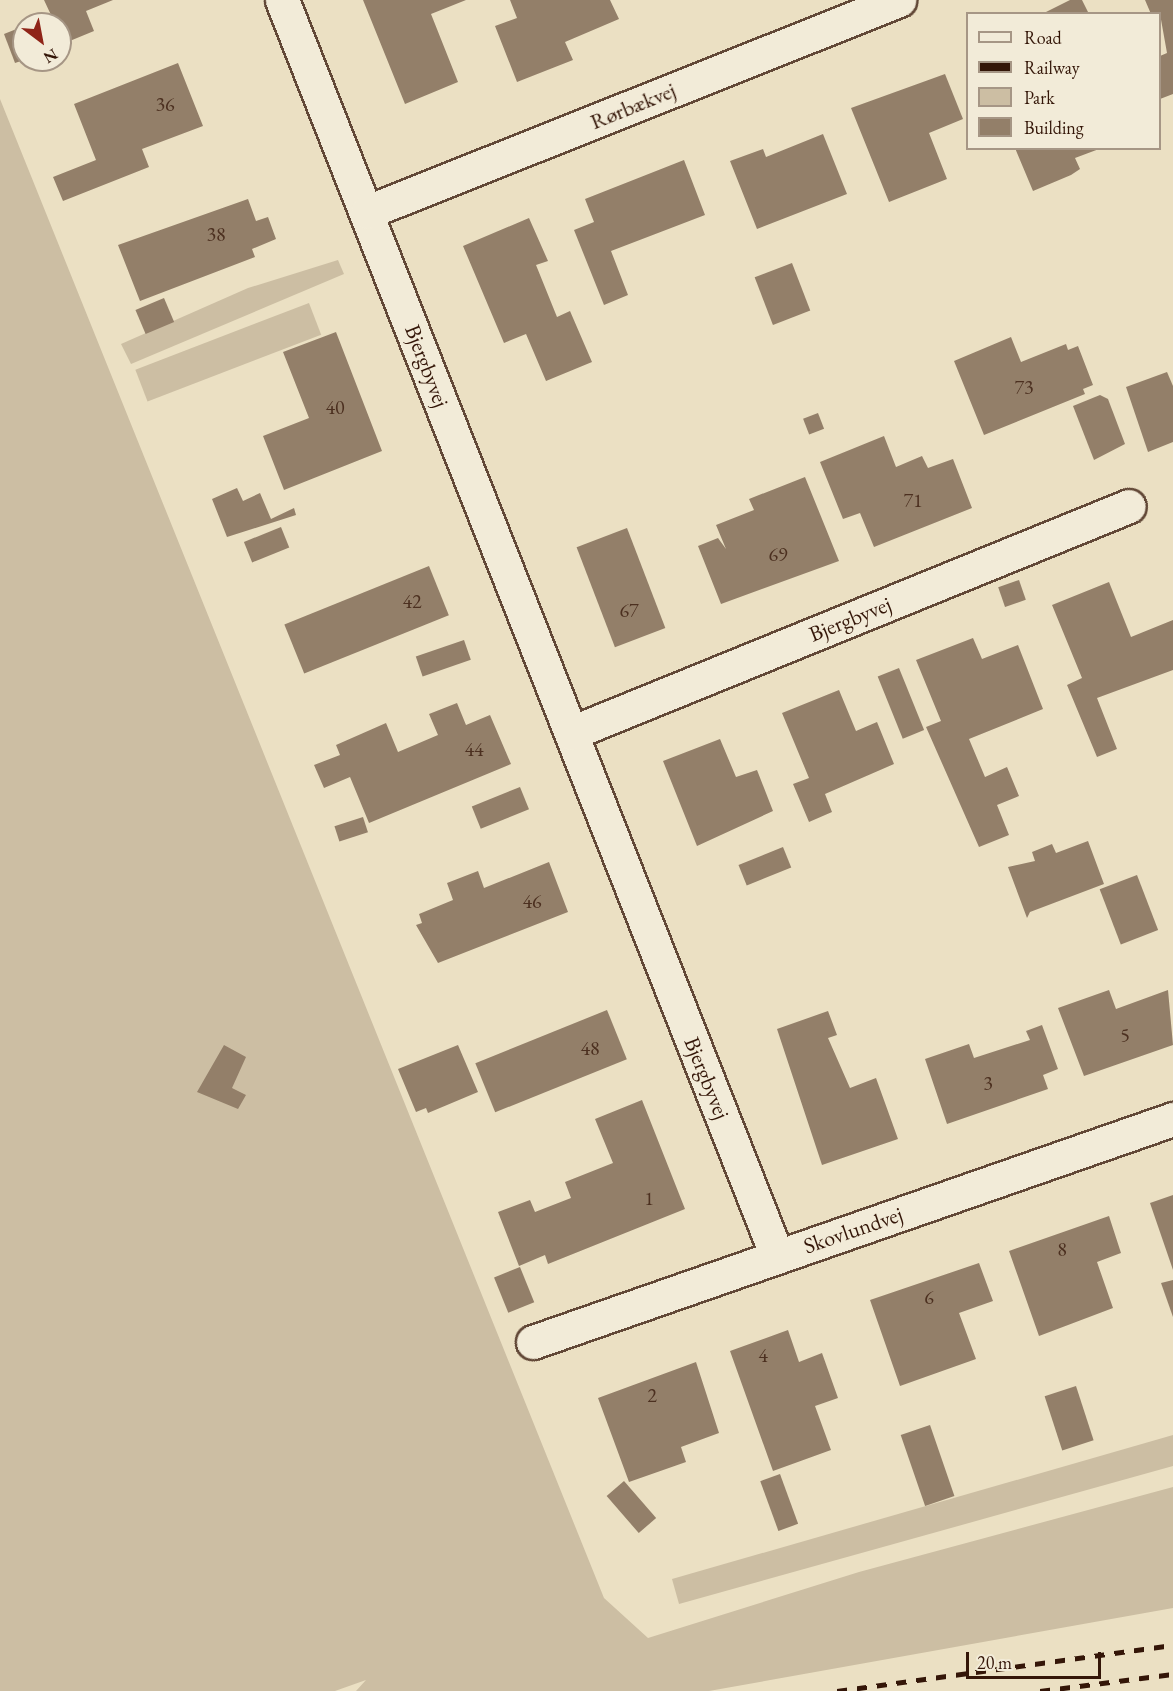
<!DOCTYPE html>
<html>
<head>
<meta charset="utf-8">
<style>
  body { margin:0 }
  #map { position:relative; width:1173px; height:1691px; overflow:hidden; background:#ebe0c3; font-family:"EB Garamond",serif }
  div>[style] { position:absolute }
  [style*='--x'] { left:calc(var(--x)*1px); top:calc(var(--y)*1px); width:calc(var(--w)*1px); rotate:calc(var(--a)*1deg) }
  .green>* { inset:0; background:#ccbea3; transform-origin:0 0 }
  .building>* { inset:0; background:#937f69; transform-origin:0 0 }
  .roads { filter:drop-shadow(2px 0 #624837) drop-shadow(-2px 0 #624837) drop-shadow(0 2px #624837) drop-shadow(0 -2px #624837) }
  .street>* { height:33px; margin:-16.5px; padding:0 16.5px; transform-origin:16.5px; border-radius:16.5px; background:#f2ebd8 }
  .rail>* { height:4.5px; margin-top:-2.25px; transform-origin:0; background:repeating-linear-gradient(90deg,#341608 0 10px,transparent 0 20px) }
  span { translate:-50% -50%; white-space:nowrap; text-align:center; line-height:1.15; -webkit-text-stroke:4.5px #f2ebd8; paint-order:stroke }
  .number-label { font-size:20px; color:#4c3020 }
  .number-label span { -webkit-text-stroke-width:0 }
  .street-label { font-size:22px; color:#341608 }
  .legend { position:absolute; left:966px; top:12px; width:195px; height:138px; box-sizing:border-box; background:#f2ebd8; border:2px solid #a69685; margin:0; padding:8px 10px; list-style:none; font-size:18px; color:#341608 }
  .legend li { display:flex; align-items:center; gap:12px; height:30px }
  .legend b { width:30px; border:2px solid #a69685 }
  .north { position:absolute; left:12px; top:12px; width:60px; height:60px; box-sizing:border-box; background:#f2ebd8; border:2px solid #a69685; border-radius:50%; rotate:148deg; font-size:16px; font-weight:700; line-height:24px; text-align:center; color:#341608 }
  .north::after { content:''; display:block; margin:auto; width:21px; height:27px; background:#8f2418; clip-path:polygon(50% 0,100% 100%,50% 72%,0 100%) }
  .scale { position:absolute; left:966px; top:1652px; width:135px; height:27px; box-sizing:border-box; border:3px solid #341608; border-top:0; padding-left:8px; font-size:18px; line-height:21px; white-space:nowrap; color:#341608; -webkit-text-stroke:4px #f2ebd8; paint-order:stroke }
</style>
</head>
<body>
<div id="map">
  <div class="green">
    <i style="clip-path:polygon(0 99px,604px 1598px,648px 1638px,859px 1572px,1173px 1487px,1173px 1608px,709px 1691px,356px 1691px,366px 1680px,335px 1691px,0 1691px)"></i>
    <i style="clip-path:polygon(338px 260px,344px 274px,131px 364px,121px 344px,248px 288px)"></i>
    <i style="left:309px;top:303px;width:34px;height:186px;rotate:69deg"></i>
    <i style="clip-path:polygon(1173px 1435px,1173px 1466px,679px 1604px,672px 1579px)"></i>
  </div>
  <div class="building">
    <i style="clip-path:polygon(44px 0,113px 0,86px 11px,94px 31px,60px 45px,60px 24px,30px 24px,51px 15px)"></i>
    <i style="clip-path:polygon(363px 0,466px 0,431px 14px,458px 82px,405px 104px)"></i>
    <i style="clip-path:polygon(510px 0,610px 0,619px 19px,565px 42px,573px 60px,517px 82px,495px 26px,517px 18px)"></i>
    <i style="clip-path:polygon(1070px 0,1082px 0,1089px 14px,1042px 14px)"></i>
    <i style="clip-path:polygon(1145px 0,1173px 0,1173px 94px,1160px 99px,1160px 56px,1167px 53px,1160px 14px,1151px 14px)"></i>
    <i style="clip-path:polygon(24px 26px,24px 60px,15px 63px,4px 34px)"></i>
    <i style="clip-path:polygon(178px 63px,203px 126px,142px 149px,149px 167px,63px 201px,53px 177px,96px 160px,74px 104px)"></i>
    <i style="clip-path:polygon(945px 74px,963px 119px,929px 133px,947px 179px,889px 202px,851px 108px)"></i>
    <i style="clip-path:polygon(823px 134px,847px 194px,757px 229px,730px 161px,763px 149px,766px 157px)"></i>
    <i style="clip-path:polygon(1015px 148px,1099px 148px,1099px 149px,1075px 158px,1080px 169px,1071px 175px,1033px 191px)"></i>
    <i style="clip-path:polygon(684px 160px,705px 215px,611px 251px,628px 295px,604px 305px,574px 230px,594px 222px,585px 199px)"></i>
    <i style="clip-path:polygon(248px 199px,256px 221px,268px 217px,276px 239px,252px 249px,255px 257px,140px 301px,118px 245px)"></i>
    <i style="clip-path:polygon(529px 218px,548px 261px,536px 265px,557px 317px,570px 311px,592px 362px,546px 381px,526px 334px,504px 343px,463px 246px)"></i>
    <i style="left:792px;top:263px;width:51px;height:40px;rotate:69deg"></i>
    <i style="left:164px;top:298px;width:26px;height:31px;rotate:67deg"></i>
    <i style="clip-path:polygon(336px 332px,382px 451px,284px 490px,263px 436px,309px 418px,283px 352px)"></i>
    <i style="clip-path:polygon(1011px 337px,1021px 362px,1066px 344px,1068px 350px,1078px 346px,1093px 385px,1083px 389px,1085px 394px,984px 435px,954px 361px)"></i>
    <i style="clip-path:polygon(1167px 372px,1173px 386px,1173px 442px,1148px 452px,1126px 387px)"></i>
    <i style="clip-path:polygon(1100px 395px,1108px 399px,1125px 444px,1094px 460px,1073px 406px)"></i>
    <i style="left:818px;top:413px;width:17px;height:16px;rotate:69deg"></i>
    <i style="clip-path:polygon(884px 436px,896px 467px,922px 456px,928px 468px,953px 459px,972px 508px,874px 547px,860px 513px,843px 519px,820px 462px)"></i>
    <i style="clip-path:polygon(805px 477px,839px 561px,721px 604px,698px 546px,718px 538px,726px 549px,716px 525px,754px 510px,749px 499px)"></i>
    <i style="clip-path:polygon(237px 488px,243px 501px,260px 493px,271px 519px,294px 508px,296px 515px,227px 537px,212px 499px)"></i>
    <i style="left:281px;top:527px;width:22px;height:40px;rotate:68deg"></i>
    <i style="left:627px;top:528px;width:107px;height:54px;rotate:69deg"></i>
    <i style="left:429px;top:566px;width:53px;height:156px;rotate:68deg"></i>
    <i style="left:1019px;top:580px;width:21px;height:22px;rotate:71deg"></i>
    <i style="clip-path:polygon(1109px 582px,1131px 637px,1173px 620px,1173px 670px,1097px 698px,1117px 749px,1097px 757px,1067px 685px,1082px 678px,1052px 605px)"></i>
    <i style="clip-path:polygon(973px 638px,982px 659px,1018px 645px,1043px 709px,969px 739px,985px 777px,1007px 767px,1019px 796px,997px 805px,1009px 835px,979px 847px,926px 727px,941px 721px,916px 660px)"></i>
    <i style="left:464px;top:640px;width:21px;height:51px;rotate:71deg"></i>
    <i style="left:899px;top:668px;width:67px;height:23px;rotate:68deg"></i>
    <i style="clip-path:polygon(839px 690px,856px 731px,877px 722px,894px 764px,825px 794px,832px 812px,809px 822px,793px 784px,809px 778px,782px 713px)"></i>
    <i style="clip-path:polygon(457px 703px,466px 725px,490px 715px,511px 764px,369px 823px,350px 777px,324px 788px,314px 765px,340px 755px,336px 745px,386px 723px,398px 752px,438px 735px,429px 714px)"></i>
    <i style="clip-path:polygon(720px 739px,736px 777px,757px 770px,773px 811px,697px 846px,663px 761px)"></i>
    <i style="left:520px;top:787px;width:24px;height:52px;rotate:68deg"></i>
    <i style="left:363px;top:817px;width:16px;height:30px;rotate:72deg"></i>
    <i style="clip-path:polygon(1088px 841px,1104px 884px,1030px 912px,1027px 918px,1008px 867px,1035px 861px,1032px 852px,1052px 844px,1056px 853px)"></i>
    <i style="left:783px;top:847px;width:22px;height:48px;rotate:68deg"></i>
    <i style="clip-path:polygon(549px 862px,568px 912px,438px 963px,416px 925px,422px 923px,419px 914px,453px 900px,447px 883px,478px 871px,484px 888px)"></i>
    <i style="left:1137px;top:875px;width:59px;height:40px;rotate:69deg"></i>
    <i style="clip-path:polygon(1109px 990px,1116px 1009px,1168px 990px,1173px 1045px,1084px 1076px,1058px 1008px)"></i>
    <i style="left:607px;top:1010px;width:53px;height:142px;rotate:68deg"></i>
    <i style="clip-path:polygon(828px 1011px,837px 1035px,828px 1038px,850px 1088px,876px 1078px,898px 1139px,822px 1165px,777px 1029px)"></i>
    <i style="clip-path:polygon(1042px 1025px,1058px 1069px,1043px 1075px,1048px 1089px,947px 1124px,925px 1059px,969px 1044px,974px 1058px,1030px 1040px,1026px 1031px)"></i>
    <i style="clip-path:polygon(224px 1045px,246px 1057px,232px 1088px,246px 1095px,238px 1109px,197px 1092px)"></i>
    <i style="clip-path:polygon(458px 1045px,478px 1092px,428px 1113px,426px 1108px,416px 1112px,398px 1069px)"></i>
    <i style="clip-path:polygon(642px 1100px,685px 1209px,548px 1264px,545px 1255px,519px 1266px,498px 1212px,530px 1200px,535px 1212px,571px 1198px,565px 1182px,613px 1163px,595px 1119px)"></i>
    <i style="clip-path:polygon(1173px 1195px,1173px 1270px,1150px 1203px)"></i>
    <i style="clip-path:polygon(1109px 1216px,1121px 1253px,1097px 1262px,1113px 1308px,1039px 1336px,1009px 1251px)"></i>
    <i style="clip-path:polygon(979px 1263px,993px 1301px,959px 1313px,976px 1359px,900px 1386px,870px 1300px)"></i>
    <i style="left:520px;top:1267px;width:38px;height:28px;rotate:68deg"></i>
    <i style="clip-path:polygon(1173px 1280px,1173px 1317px,1161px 1283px)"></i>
    <i style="clip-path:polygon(788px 1330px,799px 1362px,822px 1353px,838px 1398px,815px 1406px,831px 1450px,773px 1471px,730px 1351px)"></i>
    <i style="clip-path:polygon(696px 1362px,719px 1433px,681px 1447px,686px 1462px,629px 1482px,598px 1398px)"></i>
    <i style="left:1076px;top:1386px;width:57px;height:33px;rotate:72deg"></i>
    <i style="left:930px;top:1425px;width:75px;height:31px;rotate:71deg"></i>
    <i style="left:780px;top:1474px;width:53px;height:21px;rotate:70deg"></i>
    <i style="left:624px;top:1481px;width:49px;height:23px;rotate:49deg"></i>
  </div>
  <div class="roads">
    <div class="street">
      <i style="--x:282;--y:0;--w:1350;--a:68.49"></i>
      <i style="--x:367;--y:212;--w:573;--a:-21.73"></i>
      <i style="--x:571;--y:733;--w:602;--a:-22.14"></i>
      <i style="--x:533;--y:1342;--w:678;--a:-19.21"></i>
    </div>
  </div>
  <div class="rail">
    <i style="--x:837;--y:1691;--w:339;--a:-7.8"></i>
    <i style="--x:1040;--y:1691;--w:134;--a:-7.3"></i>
  </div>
  <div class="number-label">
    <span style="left:165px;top:104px">36</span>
    <span style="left:216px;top:234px">38</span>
    <span style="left:1024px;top:387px">73</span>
    <span style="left:335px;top:407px">40</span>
    <span style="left:913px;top:500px">71</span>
    <span style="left:778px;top:554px">69</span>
    <span style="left:412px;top:601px">42</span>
    <span style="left:629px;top:610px">67</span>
    <span style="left:474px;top:749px">44</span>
    <span style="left:532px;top:901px">46</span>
    <span style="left:1125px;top:1035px">5</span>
    <span style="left:590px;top:1048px">48</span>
    <span style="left:988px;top:1083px">3</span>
    <span style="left:649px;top:1198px">1</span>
    <span style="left:1062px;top:1249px">8</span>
    <span style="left:929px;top:1297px">6</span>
    <span style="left:763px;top:1355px">4</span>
    <span style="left:652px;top:1395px">2</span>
  </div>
  <div class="street-label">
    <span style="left:633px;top:106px;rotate:-22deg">Rørbækvej</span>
    <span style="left:427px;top:366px;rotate:69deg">Bjergbyvej</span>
    <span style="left:850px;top:619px;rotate:-22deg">Bjergbyvej</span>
    <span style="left:707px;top:1078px;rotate:68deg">Bjergbyvej</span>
    <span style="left:853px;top:1230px;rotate:-19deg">Skovlundvej</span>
  </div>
  <ul class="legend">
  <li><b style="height:8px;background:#f2ebd8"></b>Road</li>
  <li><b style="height:8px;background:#341608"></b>Railway</li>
  <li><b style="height:16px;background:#ccbea3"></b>Park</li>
  <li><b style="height:16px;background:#937f69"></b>Building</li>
  </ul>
  <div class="north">N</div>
  <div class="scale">20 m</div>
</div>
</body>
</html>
